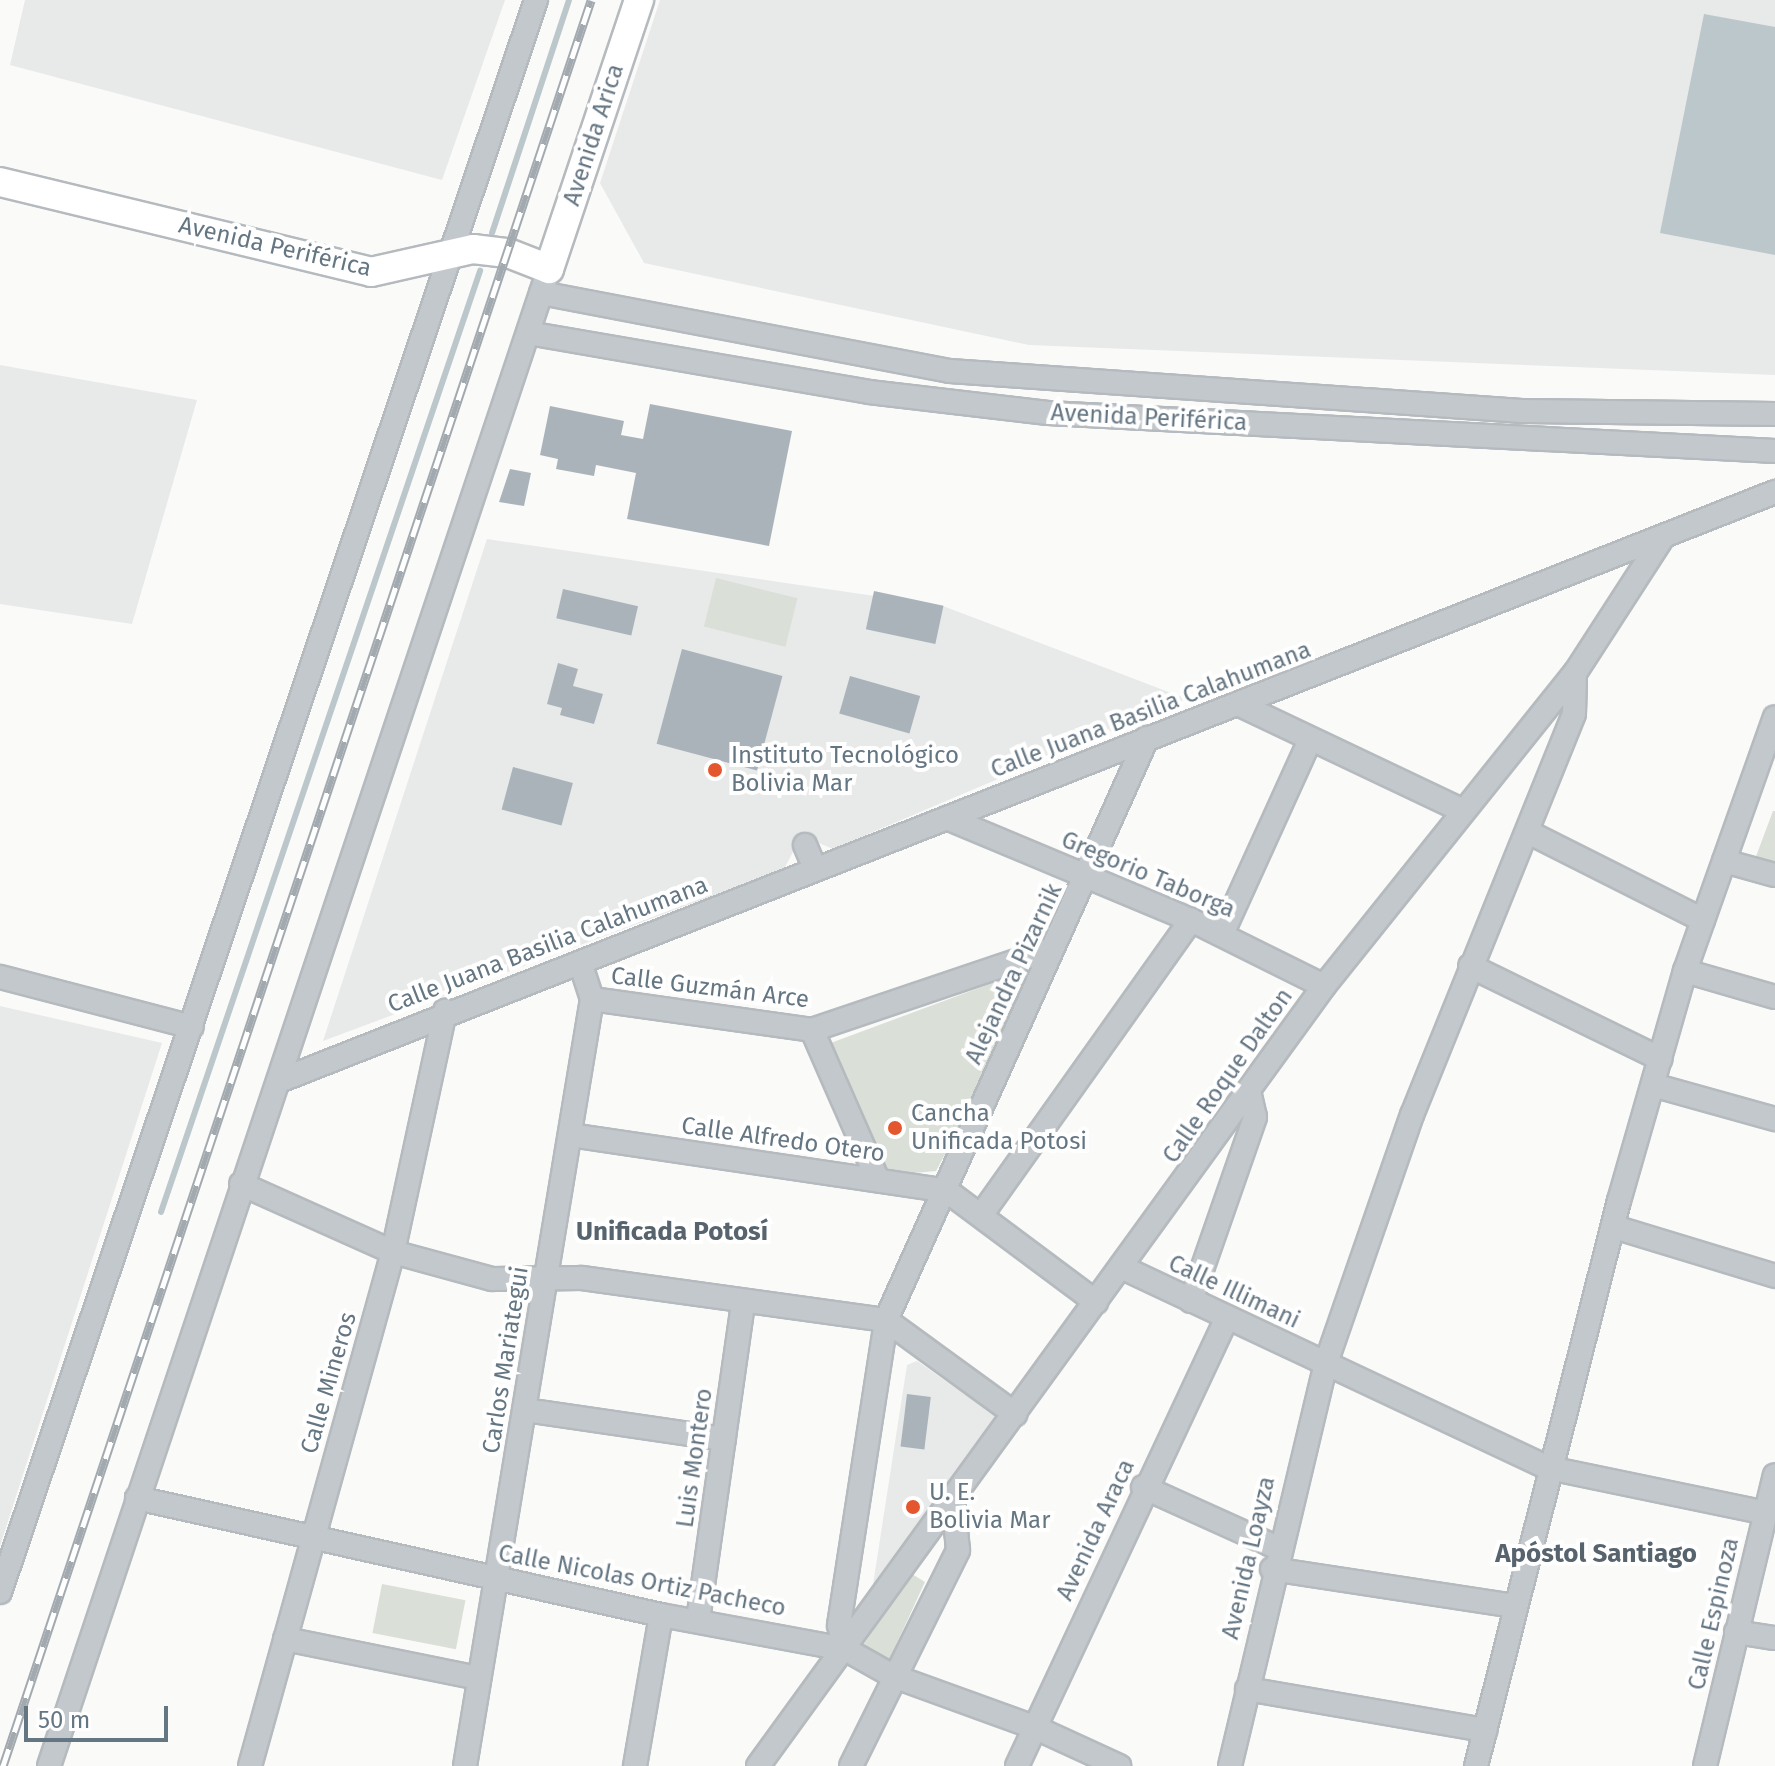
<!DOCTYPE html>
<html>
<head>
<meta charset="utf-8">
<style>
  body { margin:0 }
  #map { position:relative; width:1775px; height:1766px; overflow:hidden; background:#fafaf8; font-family:"Fira Sans",sans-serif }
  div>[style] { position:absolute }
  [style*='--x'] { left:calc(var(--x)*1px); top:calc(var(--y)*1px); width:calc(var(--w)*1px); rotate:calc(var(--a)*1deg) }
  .built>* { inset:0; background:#e8e9e9 }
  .green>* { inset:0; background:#dadfd7; transform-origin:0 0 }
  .water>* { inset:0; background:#bbc7cb }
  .stream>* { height:6px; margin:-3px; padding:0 3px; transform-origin:3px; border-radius:3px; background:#bbc7cb }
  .building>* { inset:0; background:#aab3b9; transform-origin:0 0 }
  .roads { filter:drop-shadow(2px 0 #b5babe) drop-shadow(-2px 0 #b5babe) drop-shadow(0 2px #b5babe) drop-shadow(0 -2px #b5babe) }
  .minor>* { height:22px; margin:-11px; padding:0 11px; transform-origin:11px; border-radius:11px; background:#c3c8cc }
  .major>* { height:28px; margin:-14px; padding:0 14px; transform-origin:14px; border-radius:14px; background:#fff }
  .rail>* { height:9px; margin-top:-4.5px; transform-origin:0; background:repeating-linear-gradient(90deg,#fff 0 18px,#a2aab0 0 36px); box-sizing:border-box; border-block:2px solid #a2aab0 }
  .dots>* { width:22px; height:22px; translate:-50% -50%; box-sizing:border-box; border:4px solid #fff; border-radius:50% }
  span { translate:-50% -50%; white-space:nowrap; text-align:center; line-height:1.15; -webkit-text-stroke:8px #fff; paint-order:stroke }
  .street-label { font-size:24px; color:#657683 }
  .poi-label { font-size:24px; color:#657683 }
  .left { translate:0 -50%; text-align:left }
  .neighbourhood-label { font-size:26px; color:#57646e; font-weight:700 }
  .scale { position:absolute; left:24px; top:1706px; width:144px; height:36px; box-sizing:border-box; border:4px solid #657683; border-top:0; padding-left:10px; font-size:24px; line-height:28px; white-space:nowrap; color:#657683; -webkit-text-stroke:6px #fff; paint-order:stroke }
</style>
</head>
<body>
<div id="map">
  <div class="built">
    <i style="clip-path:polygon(25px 0,505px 0,442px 180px,10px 65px)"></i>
    <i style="clip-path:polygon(660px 0,1775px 0,1775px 375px,1029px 345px,644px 263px,600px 183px)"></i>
    <i style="clip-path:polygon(0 365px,197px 400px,132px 624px,0 604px)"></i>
    <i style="clip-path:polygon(487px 539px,943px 606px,1187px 699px,833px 849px,814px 841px,805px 845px,794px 850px,784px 869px,323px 1041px)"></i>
    <i style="clip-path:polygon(0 1006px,162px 1043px,0 1546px)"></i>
    <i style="clip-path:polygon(917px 1361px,1004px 1422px,872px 1591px,907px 1365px)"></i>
  </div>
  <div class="green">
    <i style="left:716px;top:578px;width:84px;height:50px;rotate:14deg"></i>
    <i style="clip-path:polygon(1773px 811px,1775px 811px,1775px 864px,1755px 859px)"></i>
    <i style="clip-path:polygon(1030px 969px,966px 1141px,944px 1156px,936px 1171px,881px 1176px,828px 1044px)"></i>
    <i style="clip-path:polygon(912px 1574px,925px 1582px,888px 1662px,865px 1651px,864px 1644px)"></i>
    <i style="left:382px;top:1584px;width:85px;height:50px;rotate:11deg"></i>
  </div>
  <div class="water">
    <i style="clip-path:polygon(1704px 14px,1775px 27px,1775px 255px,1660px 233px)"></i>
  </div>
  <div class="stream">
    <i style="--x:492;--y:233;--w:245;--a:-71.7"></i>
    <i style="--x:161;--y:1212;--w:994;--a:-71.27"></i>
  </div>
  <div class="building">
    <i style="clip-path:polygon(650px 404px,792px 431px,769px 546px,627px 519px,636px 473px,596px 465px,594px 476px,556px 469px,558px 459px,540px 455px,550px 406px,624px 421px,621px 435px,643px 439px)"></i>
    <i style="clip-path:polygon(510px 469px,531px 473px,524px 506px,499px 502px)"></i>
    <i style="left:563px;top:589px;width:77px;height:30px;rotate:13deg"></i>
    <i style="left:874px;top:591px;width:71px;height:39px;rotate:12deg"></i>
    <i style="left:682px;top:649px;width:104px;height:98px;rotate:15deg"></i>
    <i style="clip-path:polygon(558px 663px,578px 669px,573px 686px,603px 694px,594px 724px,560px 715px,562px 708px,547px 704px)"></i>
    <i style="left:850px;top:676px;width:73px;height:39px;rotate:16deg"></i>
    <i style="left:513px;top:767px;width:62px;height:44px;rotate:15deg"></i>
    <i style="left:907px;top:1394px;width:24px;height:53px;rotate:7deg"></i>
  </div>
  <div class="roads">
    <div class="minor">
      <i style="--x:541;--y:293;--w:416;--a:10.8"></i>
      <i style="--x:950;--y:371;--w:573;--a:4"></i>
      <i style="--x:1522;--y:411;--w:253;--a:0.7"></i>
      <i style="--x:528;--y:333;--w:346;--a:9.8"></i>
      <i style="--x:869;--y:392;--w:180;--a:6.7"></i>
      <i style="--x:1048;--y:413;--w:728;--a:2.99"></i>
      <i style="--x:1238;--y:704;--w:249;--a:25.4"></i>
      <i style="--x:947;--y:818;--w:264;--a:22.7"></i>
      <i style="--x:1191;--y:920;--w:148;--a:26.4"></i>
      <i style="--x:1528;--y:832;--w:196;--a:26.7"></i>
      <i style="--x:805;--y:845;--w:26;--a:67"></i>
      <i style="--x:1724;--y:861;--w:53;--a:15.4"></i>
      <i style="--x:1222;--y:934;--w:213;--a:-65.6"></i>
      <i style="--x:1470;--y:966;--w:212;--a:26"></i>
      <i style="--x:1685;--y:971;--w:94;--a:16.1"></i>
      <i style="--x:0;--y:977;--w:198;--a:14.6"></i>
      <i style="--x:592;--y:999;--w:222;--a:8"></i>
      <i style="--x:812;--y:1030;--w:250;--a:-18.7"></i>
      <i style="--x:812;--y:1030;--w:164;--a:66.3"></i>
      <i style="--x:279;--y:1081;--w:1608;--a:-21.49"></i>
      <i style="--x:1653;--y:1085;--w:127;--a:15.6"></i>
      <i style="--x:570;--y:1135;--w:381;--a:8.4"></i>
      <i style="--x:947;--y:1191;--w:186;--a:36.7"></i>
      <i style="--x:241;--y:1184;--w:167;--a:24.1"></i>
      <i style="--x:393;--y:1252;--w:103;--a:15.3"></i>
      <i style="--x:492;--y:1279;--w:90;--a:-0.6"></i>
      <i style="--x:582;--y:1278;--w:307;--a:7.9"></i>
      <i style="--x:886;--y:1320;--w:160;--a:36.1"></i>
      <i style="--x:982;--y:1214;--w:361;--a:-54.6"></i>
      <i style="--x:1614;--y:1227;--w:168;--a:16.9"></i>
      <i style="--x:1121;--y:1267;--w:473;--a:25.2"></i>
      <i style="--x:1549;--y:1468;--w:222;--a:11.7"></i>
      <i style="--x:1191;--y:1301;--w:195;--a:-70.8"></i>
      <i style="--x:1255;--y:1117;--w:22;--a:-103"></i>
      <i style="--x:525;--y:1410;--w:201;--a:8.3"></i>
      <i style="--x:1143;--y:1487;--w:148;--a:24.3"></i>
      <i style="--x:137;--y:1498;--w:537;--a:12.59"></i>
      <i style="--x:661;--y:1615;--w:187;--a:10.5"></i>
      <i style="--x:845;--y:1649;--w:55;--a:29.4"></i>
      <i style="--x:893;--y:1676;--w:150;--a:19.9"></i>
      <i style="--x:1034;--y:1727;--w:94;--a:24.6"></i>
      <i style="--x:1272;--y:1569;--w:245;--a:8.7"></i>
      <i style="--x:0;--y:1592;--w:1680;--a:-71.39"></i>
      <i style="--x:698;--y:1620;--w:319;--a:-81.9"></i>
      <i style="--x:1736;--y:1632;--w:39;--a:9"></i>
      <i style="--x:285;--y:1639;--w:197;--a:11.4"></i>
      <i style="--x:845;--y:1649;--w:25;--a:-104"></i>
      <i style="--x:839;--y:1625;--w:309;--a:-81.2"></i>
      <i style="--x:886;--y:1320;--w:638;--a:-65.85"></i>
      <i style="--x:1247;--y:1689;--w:242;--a:9.8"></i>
      <i style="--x:49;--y:1766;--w:1578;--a:-71.53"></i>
      <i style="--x:250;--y:1766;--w:534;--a:-74.45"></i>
      <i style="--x:393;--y:1252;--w:247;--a:-77.8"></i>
      <i style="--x:465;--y:1766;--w:777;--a:-80.6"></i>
      <i style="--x:592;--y:999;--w:38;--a:-108"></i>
      <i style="--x:635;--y:1766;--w:153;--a:-80.2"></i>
      <i style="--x:758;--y:1766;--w:964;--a:-54.03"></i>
      <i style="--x:1324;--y:986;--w:401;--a:-51.3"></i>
      <i style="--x:1575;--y:673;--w:158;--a:-57.1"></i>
      <i style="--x:851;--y:1766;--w:241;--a:-63.6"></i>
      <i style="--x:958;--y:1550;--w:50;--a:-95.7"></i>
      <i style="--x:1017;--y:1766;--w:495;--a:-64.9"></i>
      <i style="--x:1230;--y:1766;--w:414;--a:-76.6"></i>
      <i style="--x:1326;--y:1363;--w:262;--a:-70.9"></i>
      <i style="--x:1412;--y:1115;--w:432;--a:-68"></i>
      <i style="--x:1574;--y:714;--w:41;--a:-88.6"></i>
      <i style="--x:1476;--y:1766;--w:583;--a:-75.8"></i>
      <i style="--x:1619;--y:1201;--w:239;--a:-74"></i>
      <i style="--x:1685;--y:971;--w:269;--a:-70.5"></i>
      <i style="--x:1705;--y:1766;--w:299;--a:-76.5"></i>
    </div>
    <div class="major">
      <i style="--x:0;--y:182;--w:382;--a:13.6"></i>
      <i style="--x:371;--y:272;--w:105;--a:-12.7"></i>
      <i style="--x:473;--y:249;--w:35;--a:7"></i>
      <i style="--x:508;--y:253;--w:44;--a:21.3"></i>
      <i style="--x:549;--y:269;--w:284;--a:-71.5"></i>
    </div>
  </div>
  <div class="rail">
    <i style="--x:3;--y:1766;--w:1861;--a:-71.58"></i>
  </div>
  <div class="dots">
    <i style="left:715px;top:770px;background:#e4572e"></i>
    <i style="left:895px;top:1128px;background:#e4572e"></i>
    <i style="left:913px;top:1507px;background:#e4572e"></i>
  </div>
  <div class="street-label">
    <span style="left:594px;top:135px;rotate:-72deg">Avenida Arica</span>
    <span style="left:275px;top:247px;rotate:13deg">Avenida Periférica</span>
    <span style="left:1149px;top:418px;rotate:3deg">Avenida Periférica</span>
    <span style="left:1151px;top:710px;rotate:-21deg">Calle Juana Basilia Calahumana</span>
    <span style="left:1148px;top:875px;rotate:23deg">Gregorio Taborga</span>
    <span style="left:548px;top:945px;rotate:-21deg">Calle Juana Basilia Calahumana</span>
    <span style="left:1014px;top:974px;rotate:-65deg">Alejandra Pizarnik</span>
    <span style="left:710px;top:988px;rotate:7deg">Calle Guzmán Arce</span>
    <span style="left:1228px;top:1076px;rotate:-55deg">Calle Roque Dalton</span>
    <span style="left:783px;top:1140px;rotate:8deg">Calle Alfredo Otero</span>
    <span style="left:1234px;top:1292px;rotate:25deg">Calle Illimani</span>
    <span style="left:506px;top:1360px;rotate:-81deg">Carlos Mariategui</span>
    <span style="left:329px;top:1383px;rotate:-74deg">Calle Mineros</span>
    <span style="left:695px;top:1458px;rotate:-82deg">Luis Montero</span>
    <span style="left:1096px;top:1530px;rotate:-65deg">Avenida Araca</span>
    <span style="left:1249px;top:1558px;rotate:-77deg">Avenida Loayza</span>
    <span style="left:642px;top:1581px;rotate:11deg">Calle Nicolas Ortiz Pacheco</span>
    <span style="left:1714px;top:1614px;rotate:-77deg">Calle Espinoza</span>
  </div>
  <div class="poi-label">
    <span class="left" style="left:731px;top:770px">Instituto Tecnológico<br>Bolivia Mar</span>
    <span class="left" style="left:911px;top:1128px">Cancha<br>Unificada Potosi</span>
    <span class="left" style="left:929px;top:1507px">U. E.<br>Bolivia Mar</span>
  </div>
  <div class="neighbourhood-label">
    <span style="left:672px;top:1232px">Unificada Potosí</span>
    <span style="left:1596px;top:1554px">Apóstol Santiago</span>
  </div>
  <div class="scale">50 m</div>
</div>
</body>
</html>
